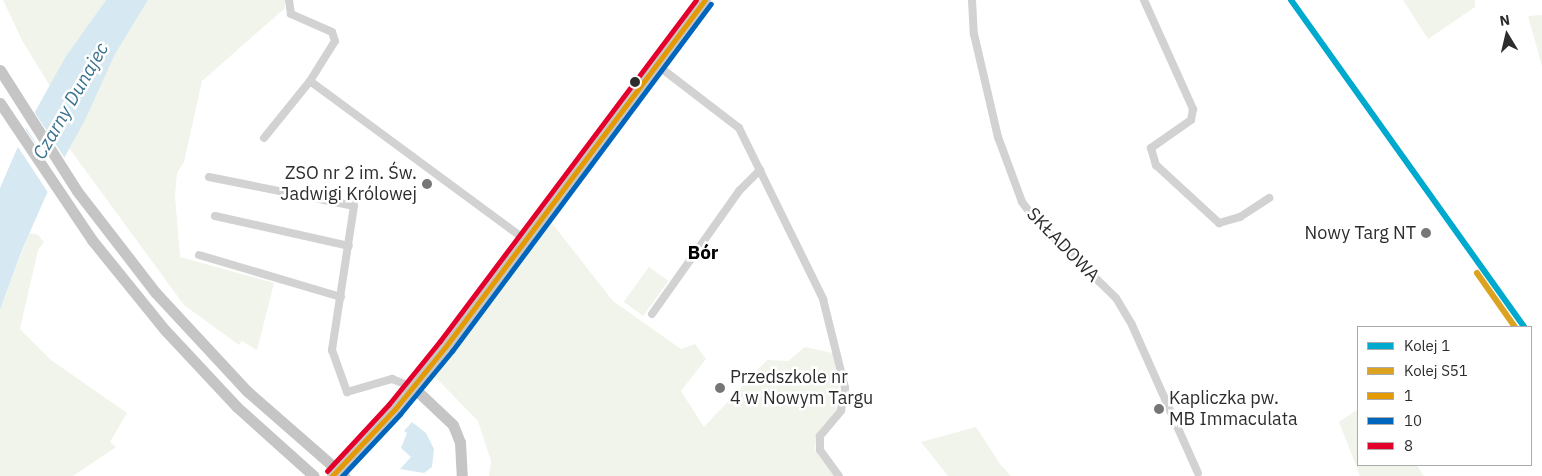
<!DOCTYPE html>
<html>
<head>
<meta charset="utf-8">
<style>
  body { margin:0 }
  #map { position:relative; width:1542px; height:476px; overflow:hidden; background:#fff; font-family:"IBM Plex Sans",sans-serif }
  div>[style] { position:absolute }
  [style*='--x'] { left:calc(var(--x)*1px); top:calc(var(--y)*1px); width:calc(var(--w)*1px); rotate:calc(var(--a)*1deg) }
  .green>* { inset:0; background:#f0f4eb; transform-origin:0 0 }
  .water>* { inset:0; background:#d6e8f1 }
  .pier>* { inset:0; background:#fff }
  .street>* { height:8px; margin:-4px; padding:0 4px; transform-origin:4px; border-radius:4px; background:#d2d2d2 }
  .primary>* { height:11px; margin:-5.5px; padding:0 5.5px; transform-origin:5.5px; border-radius:5.5px; background:#c5c5c5 }
  .primary-bridge>* { height:11px; margin:-5.5px; padding:0 5.5px; transform-origin:5.5px; border-radius:5.5px; background:#c5c5c5 }
  .bus-1>* { height:5px; margin:-2.5px; padding:0 2.5px; transform-origin:2.5px; border-radius:2.5px; background:#e39a04 }
  .bus-2>* { height:5px; margin:-2.5px; padding:0 2.5px; transform-origin:2.5px; border-radius:2.5px; background:#0065bd }
  .bus-3>* { height:5px; margin:-2.5px; padding:0 2.5px; transform-origin:2.5px; border-radius:2.5px; background:#e4002b }
  .rail-1>* { height:6px; margin:-3px; padding:0 3px; transform-origin:3px; border-radius:3px; background:#00a9ce }
  .rail-2>* { height:6px; margin:-3px; padding:0 3px; transform-origin:3px; border-radius:3px; background:#dca321 }
  .dots>* { width:14px; height:14px; translate:-50% -50%; box-sizing:border-box; border:2px solid #fff; border-radius:50% }
  span { translate:-50% -50%; white-space:nowrap; text-align:center; line-height:1.15; -webkit-text-stroke:5px #fff; paint-order:stroke }
  .poi-label { font-size:18px; color:#2d2d2d }
  .right { translate:-100% -50%; text-align:right }
  .left { translate:0 -50%; text-align:left }
  .street-label { font-size:18px; color:#2d2d2d }
  .water-label { font-size:19px; color:#3a728f; font-style:italic }
  .neighbourhood-label { font-size:19px; color:#000; font-weight:700 }
  .legend { position:absolute; left:1357px; top:326px; width:175px; height:140px; box-sizing:border-box; background:#fff; border:1px solid #ababab; margin:0; padding:6px 9px; list-style:none; font-size:15px; color:#2d2d2d }
  .legend li { display:flex; align-items:center; gap:10px; height:25px }
  .legend b { width:25px; border:1px solid #ababab }
  .north { position:absolute; left:1482px; top:10px; width:50px; height:50px; -webkit-text-stroke:4px #fff; paint-order:stroke; rotate:351deg; font-size:14px; font-weight:700; line-height:20px; text-align:center; color:#2d2d2d }
  .north::after { content:''; display:block; margin:auto; width:18px; height:22px; background:#2d2d2d; clip-path:polygon(50% 0,100% 100%,50% 72%,0 100%) }
</style>
</head>
<body>
<div id="map">
  <div class="green">
    <i style="clip-path:polygon(3px 0,106px 0,66px 56px,50px 86px,23px 42px)"></i>
    <i style="clip-path:polygon(148px 0,286px 0,284px 9px,202px 81px,184px 162px,177px 173px,175px 196px,180px 257px,274px 283px,257px 350px,242px 341px,239px 345px,184px 305px,69px 148px,114px 56px)"></i>
    <i style="clip-path:polygon(1403px 0,1475px 0,1475px 7px,1428px 39px)"></i>
    <i style="clip-path:polygon(1542px 15px,1542px 66px,1528px 16px)"></i>
    <i style="clip-path:polygon(551px 222px,613px 301px,681px 349px,695px 344px,706px 359px,681px 391px,704px 427px,767px 360px,788px 361px,805px 347px,833px 353px,839px 385px,839px 407px,817px 435px,815px 450px,835px 476px,489px 476px,491px 461px,478px 421px,435px 377px)"></i>
    <i style="clip-path:polygon(29px 233px,38px 235px,44px 242px,38px 250px,20px 329px,51px 360px,127px 413px,110px 442px,116px 447px,73px 476px,0 476px,0 310px)"></i>
    <i style="left:649px;top:267px;width:24px;height:43px;rotate:36deg"></i>
    <i style="clip-path:polygon(1358px 409px,1358px 465px,1417px 465px,1424px 476px,1360px 476px,1339px 422px)"></i>
    <i style="clip-path:polygon(976px 427px,1000px 464px,1011px 476px,948px 476px,921px 442px)"></i>
  </div>
  <div class="water">
    <i style="clip-path:polygon(106px 0,148px 0,114px 56px,85px 120px,56px 173px,22px 250px,0 310px,0 188px,26px 128px,66px 56px)"></i>
    <i style="clip-path:polygon(412px 422px,426px 433px,434px 449px,432px 467px,424px 473px,400px 469px,411px 457px,401px 448px,407px 433px,404px 431px)"></i>
  </div>
  <div class="pier">
    <i style="clip-path:polygon(33px 110px,66px 160px,49px 194px,16px 144px,24px 127px,49px 164px,25px 126px)"></i>
  </div>
  <div class="street">
    <i style="--x:972;--y:0;--w:34;--a:87"></i>
    <i style="--x:974;--y:34;--w:106;--a:76.9"></i>
    <i style="--x:998;--y:137;--w:69;--a:69.7"></i>
    <i style="--x:1022;--y:202;--w:21;--a:53"></i>
    <i style="--x:1035;--y:219;--w:113;--a:44.3"></i>
    <i style="--x:1116;--y:298;--w:31;--a:59"></i>
    <i style="--x:1132;--y:325;--w:162;--a:66"></i>
    <i style="--x:1144;--y:0;--w:120;--a:65.8"></i>
    <i style="--x:1193;--y:109;--w:11;--a:100"></i>
    <i style="--x:1191;--y:120;--w:49;--a:145"></i>
    <i style="--x:1151;--y:148;--w:18;--a:74"></i>
    <i style="--x:1156;--y:165;--w:86;--a:42.6"></i>
    <i style="--x:1219;--y:223;--w:22;--a:-16"></i>
    <i style="--x:1240;--y:217;--w:35;--a:-33"></i>
    <i style="--x:657;--y:65;--w:103;--a:37.5"></i>
    <i style="--x:739;--y:128;--w:191;--a:63.8"></i>
    <i style="--x:823;--y:299;--w:92;--a:76.1"></i>
    <i style="--x:845;--y:388;--w:23;--a:100"></i>
    <i style="--x:841;--y:411;--w:33;--a:130"></i>
    <i style="--x:820;--y:436;--w:14;--a:90"></i>
    <i style="--x:820;--y:450;--w:32;--a:54"></i>
    <i style="--x:310;--y:81;--w:270;--a:36.4"></i>
    <i style="--x:264;--y:138;--w:73;--a:-51.1"></i>
    <i style="--x:310;--y:81;--w:47;--a:-58"></i>
    <i style="--x:335;--y:41;--w:9;--a:-108"></i>
    <i style="--x:332;--y:32;--w:45;--a:-156.3"></i>
    <i style="--x:291;--y:14;--w:14;--a:-98"></i>
    <i style="--x:209;--y:177;--w:148;--a:11.3"></i>
    <i style="--x:354;--y:206;--w:146;--a:98.7"></i>
    <i style="--x:332;--y:350;--w:45;--a:70.3"></i>
    <i style="--x:347;--y:392;--w:47;--a:-16.1"></i>
    <i style="--x:392;--y:379;--w:22;--a:21"></i>
    <i style="--x:215;--y:216;--w:137;--a:12.6"></i>
    <i style="--x:199;--y:255;--w:148;--a:16.5"></i>
    <i style="--x:652;--y:314;--w:151;--a:-54.7"></i>
    <i style="--x:739;--y:191;--w:30;--a:-45"></i>
  </div>
  <div class="primary">
    <i style="--x:0;--y:103;--w:165;--a:56.1"></i>
    <i style="--x:92;--y:240;--w:116;--a:51"></i>
    <i style="--x:165;--y:330;--w:105;--a:46.9"></i>
    <i style="--x:237;--y:407;--w:103;--a:41.9"></i>
    <i style="--x:413;--y:387;--w:55;--a:43.5"></i>
    <i style="--x:453;--y:425;--w:18;--a:68"></i>
    <i style="--x:460;--y:442;--w:34;--a:87"></i>
    <i style="--x:332;--y:476;--w:92;--a:-46.8"></i>
    <i style="--x:395;--y:409;--w:81;--a:-51"></i>
    <i style="--x:446;--y:346;--w:432;--a:-53.2"></i>
  </div>
  <div class="primary-bridge">
    <i style="--x:0;--y:70;--w:143;--a:57.5"></i>
    <i style="--x:77;--y:191;--w:128;--a:52.3"></i>
    <i style="--x:155;--y:292;--w:135;--a:47.1"></i>
    <i style="--x:247;--y:391;--w:129;--a:41.2"></i>
  </div>
  <div class="bus-1">
    <i style="--x:332;--y:476;--w:92;--a:-46.8"></i>
    <i style="--x:395;--y:409;--w:81;--a:-51"></i>
    <i style="--x:446;--y:346;--w:432;--a:-53.2"></i>
  </div>
  <div class="bus-2">
    <i style="--x:342;--y:476;--w:85;--a:-46.9"></i>
    <i style="--x:400;--y:414;--w:82;--a:-50.5"></i>
    <i style="--x:452;--y:351;--w:433;--a:-53.3"></i>
  </div>
  <div class="bus-3">
    <i style="--x:327;--y:471;--w:91;--a:-47.2"></i>
    <i style="--x:389;--y:404;--w:81;--a:-51"></i>
    <i style="--x:440;--y:341;--w:426;--a:-53.1"></i>
  </div>
  <div class="rail-1">
    <i style="--x:1291;--y:0;--w:402;--a:54.5"></i>
  </div>
  <div class="rail-2">
    <i style="--x:1477;--y:273;--w:66;--a:54.9"></i>
  </div>
  <div class="dots">
    <i style="left:635px;top:82px;background:#2d2d2d"></i>
    <i style="left:427px;top:184px;background:#767676"></i>
    <i style="left:1426px;top:233px;background:#767676"></i>
    <i style="left:720px;top:388px;background:#767676"></i>
    <i style="left:1159px;top:409px;background:#767676"></i>
  </div>
  <div class="poi-label">
    <span class="right" style="left:417px;top:184px">ZSO nr 2 im. Św.<br>Jadwigi Królowej</span>
    <span class="right" style="left:1416px;top:233px">Nowy Targ NT</span>
    <span class="left" style="left:730px;top:388px">Przedszkole nr<br>4 w Nowym Targu</span>
    <span class="left" style="left:1169px;top:409px">Kapliczka pw.<br>MB Immaculata</span>
  </div>
  <div class="street-label">
    <span style="left:1063px;top:245px;rotate:46deg">SKŁADOWA</span>
  </div>
  <div class="water-label">
    <span style="left:71px;top:101px;rotate:-60deg">Czarny Dunajec</span>
  </div>
  <div class="neighbourhood-label">
    <span style="left:703px;top:253px">Bór</span>
  </div>
  <ul class="legend">
  <li><b style="height:6px;background:#00a9ce"></b>Kolej 1</li>
  <li><b style="height:6px;background:#dca321"></b>Kolej S51</li>
  <li><b style="height:6px;background:#e39a04"></b>1</li>
  <li><b style="height:6px;background:#0065bd"></b>10</li>
  <li><b style="height:6px;background:#e4002b"></b>8</li>
  </ul>
  <div class="north">N</div>
</div>
</body>
</html>
